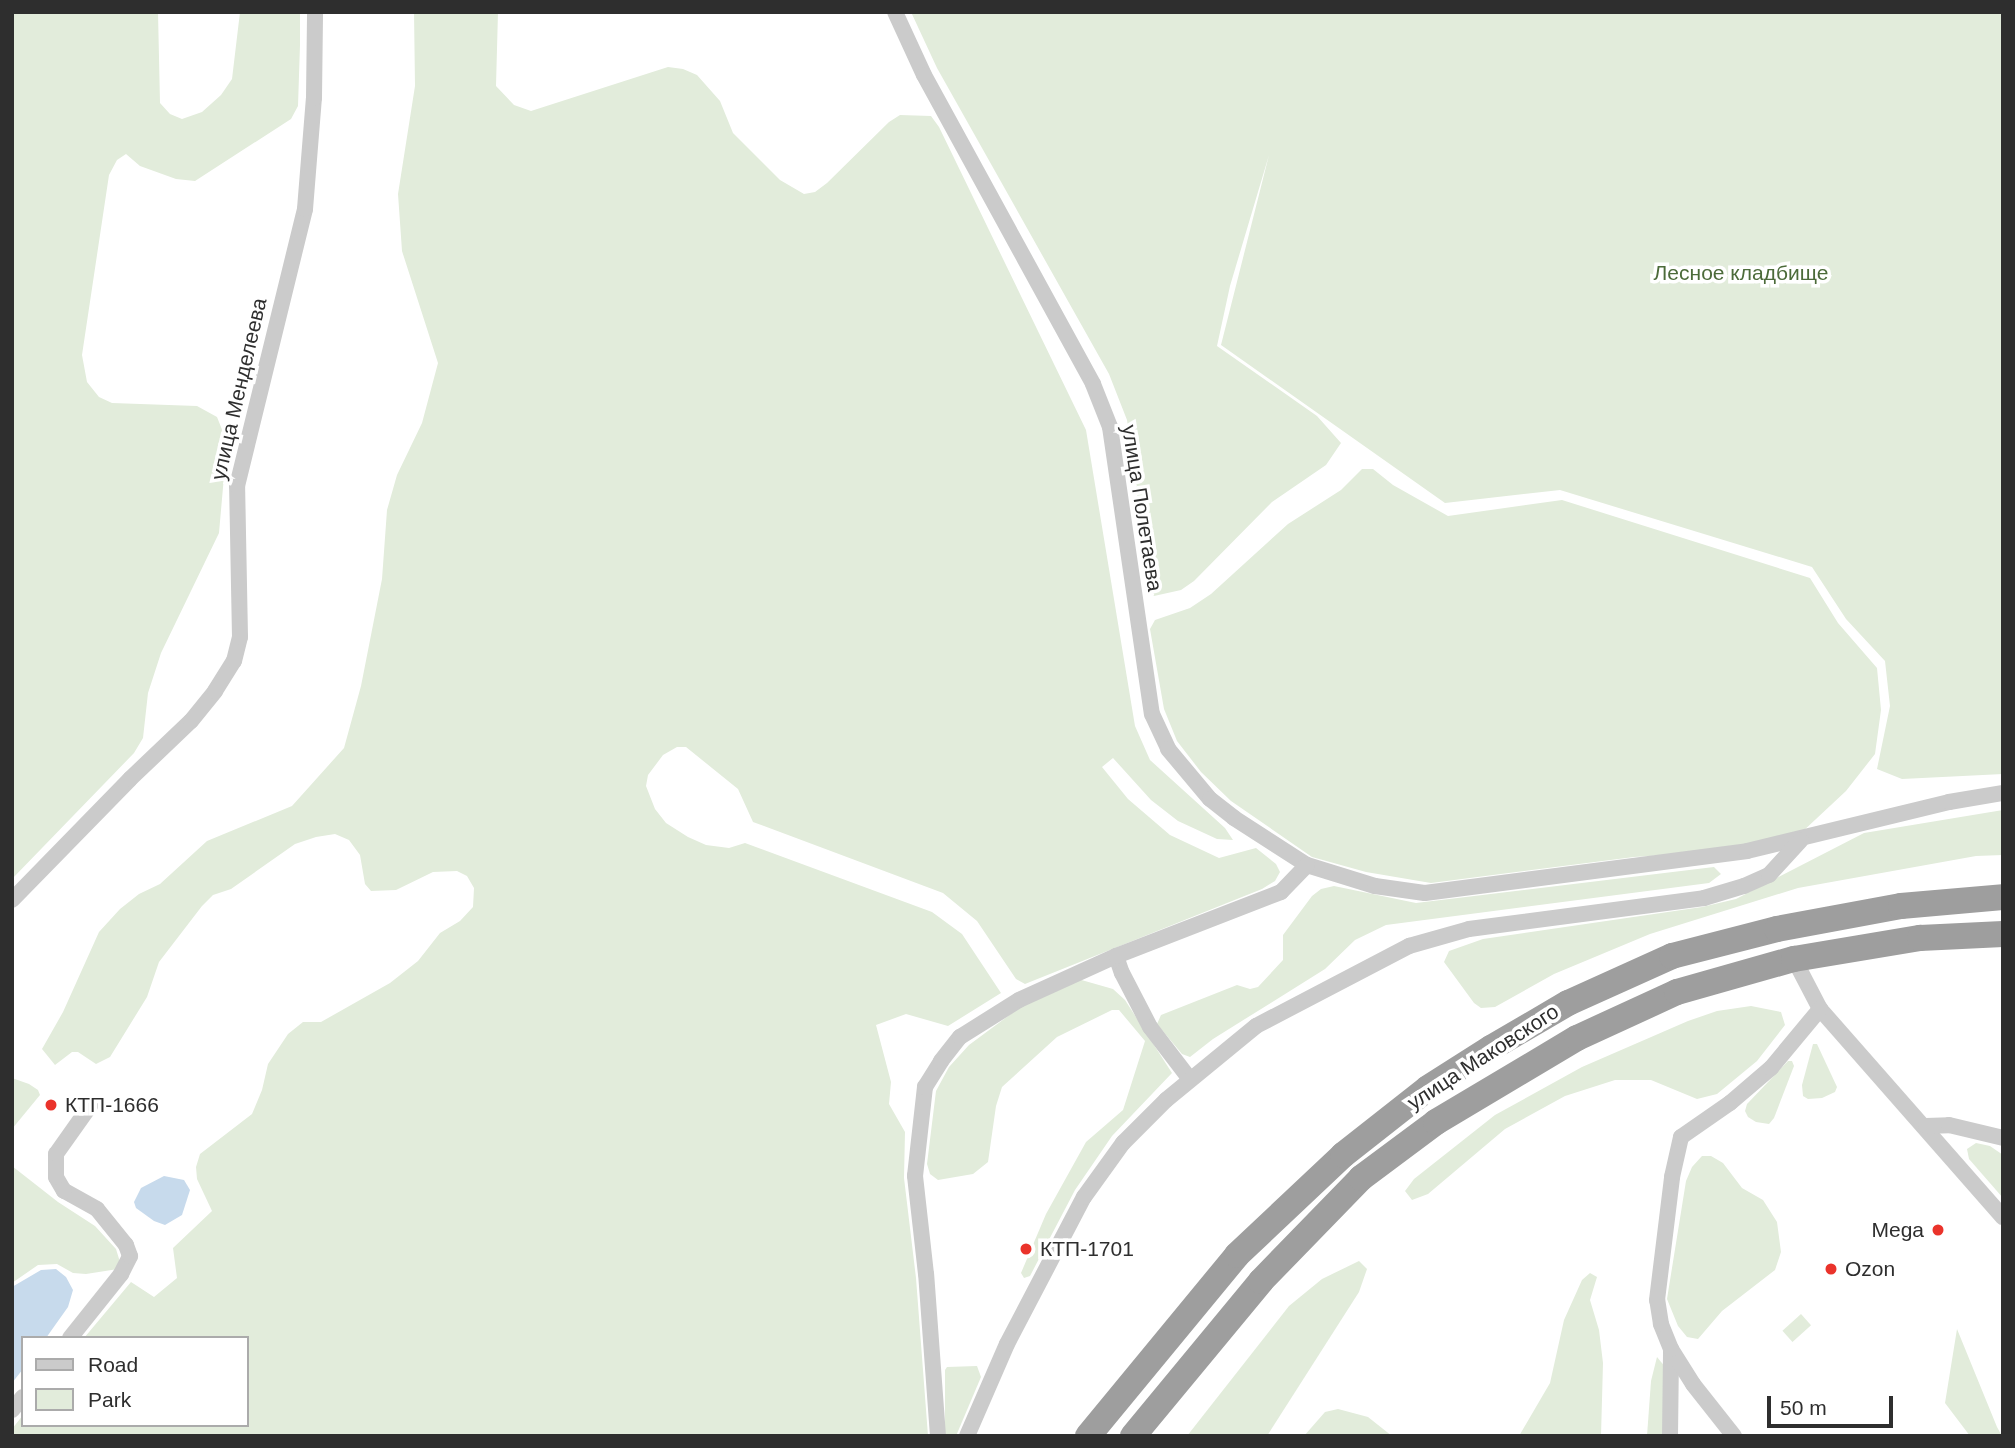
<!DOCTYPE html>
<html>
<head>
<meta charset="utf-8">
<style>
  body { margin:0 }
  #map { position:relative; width:2015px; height:1448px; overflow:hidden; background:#fff; font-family:Helvetica,sans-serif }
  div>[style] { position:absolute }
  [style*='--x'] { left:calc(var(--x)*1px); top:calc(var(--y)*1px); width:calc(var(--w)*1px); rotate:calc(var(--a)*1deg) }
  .green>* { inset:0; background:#e2ecdb; transform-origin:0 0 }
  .water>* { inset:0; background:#c7daec }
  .minor>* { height:16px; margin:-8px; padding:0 8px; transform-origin:8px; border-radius:8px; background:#cbcbcb }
  .trunk>* { height:26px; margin:-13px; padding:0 13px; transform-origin:13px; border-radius:13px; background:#9e9e9e }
  .dots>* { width:19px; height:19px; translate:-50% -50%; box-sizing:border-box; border:4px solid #fff; border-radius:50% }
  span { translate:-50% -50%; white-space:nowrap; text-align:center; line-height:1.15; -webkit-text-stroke:7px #fff; paint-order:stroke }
  .park-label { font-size:21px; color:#4c6b3a }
  .street-label { font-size:21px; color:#2e2e2e }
  .poi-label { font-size:21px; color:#2e2e2e }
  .left { translate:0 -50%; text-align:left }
  .right { translate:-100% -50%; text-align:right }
  .frame { position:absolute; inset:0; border:14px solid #2e2e2e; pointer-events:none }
  .legend { position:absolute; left:21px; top:1336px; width:228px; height:91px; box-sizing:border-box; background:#fff; border:2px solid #ababab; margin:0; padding:9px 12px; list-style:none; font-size:21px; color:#2e2e2e }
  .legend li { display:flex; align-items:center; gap:14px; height:35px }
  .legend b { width:35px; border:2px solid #ababab }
  .scale { position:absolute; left:1767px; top:1396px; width:126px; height:32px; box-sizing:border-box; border:4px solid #2e2e2e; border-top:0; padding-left:9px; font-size:21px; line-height:24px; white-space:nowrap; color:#2e2e2e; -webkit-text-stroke:5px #fff; paint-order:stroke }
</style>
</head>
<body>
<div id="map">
  <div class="green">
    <i style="clip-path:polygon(12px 12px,158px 12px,160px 103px,170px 114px,182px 119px,202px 112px,221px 95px,232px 79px,240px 12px,300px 12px,300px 45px,298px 106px,291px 119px,195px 181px,176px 179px,140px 166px,126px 154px,117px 160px,109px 175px,82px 355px,87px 382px,99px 397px,112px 403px,197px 406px,217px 417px,227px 442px,219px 533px,161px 653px,148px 693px,143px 738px,134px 753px,12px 879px)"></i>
    <i style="clip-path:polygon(414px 12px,498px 12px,496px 86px,514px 105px,531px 111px,668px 67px,683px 69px,697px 75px,720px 101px,733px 133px,780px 180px,804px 194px,815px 192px,827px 183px,889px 122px,900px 115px,931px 116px,939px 127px,1086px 430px,1135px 726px,1150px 760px,1225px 828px,1233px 840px,1217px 839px,1178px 821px,1151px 800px,1113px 758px,1102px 767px,1128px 799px,1170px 835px,1219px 858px,1256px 848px,1276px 864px,1280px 872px,1275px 881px,1262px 889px,1025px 984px,1016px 979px,977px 921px,943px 893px,753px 822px,738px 789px,686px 747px,677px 747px,663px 755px,648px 775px,646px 786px,655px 809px,666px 823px,688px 837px,706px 845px,729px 848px,745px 843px,932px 912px,962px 934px,1001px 993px,948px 1026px,906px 1014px,876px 1025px,891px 1082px,889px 1104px,905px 1132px,904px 1178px,916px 1278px,928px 1436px,12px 1436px,12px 1429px,23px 1415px,23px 1425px,247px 1425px,247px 1338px,84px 1338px,131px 1282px,154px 1297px,177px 1278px,173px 1248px,212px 1211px,197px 1179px,196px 1167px,200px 1154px,252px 1114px,262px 1090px,268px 1064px,288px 1034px,303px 1022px,321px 1022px,390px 983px,418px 961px,440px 933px,460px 921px,473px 907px,474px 888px,467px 876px,457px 871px,433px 872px,396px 890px,371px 891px,365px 884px,360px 855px,349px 840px,335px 834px,316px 837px,295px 844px,231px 889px,213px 895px,202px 906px,159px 962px,147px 997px,110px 1057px,96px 1064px,78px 1052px,72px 1052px,55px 1065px,42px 1049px,63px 1012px,99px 932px,120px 909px,139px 894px,160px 884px,207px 841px,292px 806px,344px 748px,361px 686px,382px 579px,387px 510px,397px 475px,422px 423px,438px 363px,402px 251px,398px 194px,415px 86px)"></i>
    <i style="clip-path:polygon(911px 12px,2003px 12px,2003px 774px,1902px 779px,1877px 769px,1890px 706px,1885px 661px,1846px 619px,1812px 567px,1560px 490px,1445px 503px,1221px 345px,1269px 155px,1230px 286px,1217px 346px,1317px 416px,1341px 443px,1326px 465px,1272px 502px,1194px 581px,1181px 590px,1154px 596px,1150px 590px,1127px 420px,1109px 374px,937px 68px)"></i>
    <i style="clip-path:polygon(1362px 469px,1373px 469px,1393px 485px,1448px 516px,1562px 500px,1810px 578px,1838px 623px,1877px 668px,1881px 710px,1875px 754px,1846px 791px,1786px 847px,1634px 857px,1431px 883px,1366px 872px,1312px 857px,1231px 801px,1201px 772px,1177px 741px,1164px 709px,1150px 629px,1155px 620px,1190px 608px,1211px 594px,1288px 524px,1341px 490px)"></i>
    <i style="clip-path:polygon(2003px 810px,2003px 855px,1976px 856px,1798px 888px,1650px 934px,1554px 974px,1495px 1007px,1481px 1008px,1474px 1003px,1444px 962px,1449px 951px,1483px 939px,1702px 907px,1736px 899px,1864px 833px)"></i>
    <i style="clip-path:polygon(1714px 867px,1721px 874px,1709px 883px,1386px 925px,1355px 940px,1325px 969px,1213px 1039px,1190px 1057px,1182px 1054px,1157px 1024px,1161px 1015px,1237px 985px,1250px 989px,1258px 987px,1283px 960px,1283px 935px,1312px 896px,1321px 889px,1334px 886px,1416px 903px)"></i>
    <i style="clip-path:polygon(1078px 979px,1113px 989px,1125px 1000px,1172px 1073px,1112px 1136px,1075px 1190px,1030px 1276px,1024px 1278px,1021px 1273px,1046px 1214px,1086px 1142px,1123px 1110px,1145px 1041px,1119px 1010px,1112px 1010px,1057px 1037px,1002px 1087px,996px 1106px,988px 1162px,973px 1174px,938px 1180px,930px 1174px,927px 1164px,936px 1091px,949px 1067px,969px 1045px,1023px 1005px)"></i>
    <i style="clip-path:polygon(1751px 1006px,1781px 1012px,1785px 1025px,1757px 1061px,1717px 1094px,1697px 1099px,1651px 1080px,1615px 1080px,1565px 1096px,1505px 1129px,1428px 1194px,1412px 1200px,1405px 1191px,1414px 1179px,1495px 1115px,1582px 1067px,1688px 1021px,1717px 1011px)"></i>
    <i style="clip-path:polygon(1813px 1044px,1817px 1044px,1837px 1087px,1835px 1092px,1822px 1098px,1808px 1099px,1803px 1096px,1802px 1085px)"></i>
    <i style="clip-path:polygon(1788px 1061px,1792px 1061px,1794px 1066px,1774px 1118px,1769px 1124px,1756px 1122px,1748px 1117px,1745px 1111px,1747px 1104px)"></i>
    <i style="clip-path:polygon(12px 1078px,29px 1084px,38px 1090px,40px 1095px,12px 1129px)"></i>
    <i style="clip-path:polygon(1976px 1143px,1990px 1146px,2003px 1155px,2003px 1198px,1969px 1159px,1967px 1149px)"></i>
    <i style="clip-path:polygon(1702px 1156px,1711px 1156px,1723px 1163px,1742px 1188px,1763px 1200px,1777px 1222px,1781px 1252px,1775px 1270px,1722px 1311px,1698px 1339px,1687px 1337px,1678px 1326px,1667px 1299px,1686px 1181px,1692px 1167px)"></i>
    <i style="clip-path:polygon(12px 1166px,58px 1202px,95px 1226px,116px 1249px,120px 1262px,118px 1269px,86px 1274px,73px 1273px,57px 1264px,38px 1265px,12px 1283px)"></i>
    <i style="clip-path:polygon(1359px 1261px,1367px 1269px,1359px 1292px,1267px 1436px,1187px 1436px,1289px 1306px,1322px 1279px)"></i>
    <i style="clip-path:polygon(1590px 1273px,1597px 1277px,1590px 1300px,1599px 1330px,1603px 1363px,1601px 1436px,1519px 1436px,1550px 1383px,1564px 1320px,1582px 1280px)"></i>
    <i style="left:1801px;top:1314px;width:15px;height:25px;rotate:48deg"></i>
    <i style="clip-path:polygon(1957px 1329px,1997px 1427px,2002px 1436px,1970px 1436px,1945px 1403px)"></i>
    <i style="clip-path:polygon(1657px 1357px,1666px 1368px,1665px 1436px,1647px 1436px,1651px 1381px)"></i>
    <i style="clip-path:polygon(977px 1366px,981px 1377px,956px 1436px,945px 1436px,945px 1370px,947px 1367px)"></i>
    <i style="clip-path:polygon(1338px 1409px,1368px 1417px,1392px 1436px,1304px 1436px,1325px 1412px)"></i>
  </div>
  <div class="water">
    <i style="clip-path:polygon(164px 1176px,184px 1180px,190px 1190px,182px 1215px,165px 1225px,154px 1221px,136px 1208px,134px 1202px,141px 1188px)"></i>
    <i style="clip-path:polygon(56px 1269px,66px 1277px,73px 1290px,68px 1307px,46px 1338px,23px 1338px,23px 1369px,12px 1383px,12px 1287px,41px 1270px)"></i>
  </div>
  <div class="minor">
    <i style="--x:895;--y:12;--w:69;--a:65.3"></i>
    <i style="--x:924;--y:75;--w:352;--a:61.3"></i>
    <i style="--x:1093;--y:384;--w:46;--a:68.4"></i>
    <i style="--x:1110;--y:427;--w:290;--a:81.7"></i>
    <i style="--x:1152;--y:714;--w:38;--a:65"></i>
    <i style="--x:1168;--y:749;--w:65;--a:50"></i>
    <i style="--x:1210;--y:799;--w:31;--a:38"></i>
    <i style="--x:1234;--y:818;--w:87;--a:32.8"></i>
    <i style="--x:1307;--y:865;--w:71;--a:17.2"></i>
    <i style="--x:1375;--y:886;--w:50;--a:8"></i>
    <i style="--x:1425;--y:893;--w:325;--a:-7.4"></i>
    <i style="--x:1747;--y:851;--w:208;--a:-13.6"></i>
    <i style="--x:1949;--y:802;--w:55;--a:-9.5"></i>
    <i style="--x:12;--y:900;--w:169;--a:-45.7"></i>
    <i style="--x:130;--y:779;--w:84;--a:-43.6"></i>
    <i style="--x:191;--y:721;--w:38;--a:-51"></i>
    <i style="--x:215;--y:691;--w:36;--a:-58"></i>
    <i style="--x:234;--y:661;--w:25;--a:-76"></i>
    <i style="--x:240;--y:637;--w:151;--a:-91.1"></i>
    <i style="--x:237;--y:486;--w:285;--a:-76.2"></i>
    <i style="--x:305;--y:209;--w:111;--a:-85.4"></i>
    <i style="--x:314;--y:98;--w:86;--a:-89.3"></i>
    <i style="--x:1116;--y:956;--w:18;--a:71"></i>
    <i style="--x:1122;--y:973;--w:61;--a:62.6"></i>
    <i style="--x:1150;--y:1027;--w:64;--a:52.6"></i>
    <i style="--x:1794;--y:959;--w:56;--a:62.5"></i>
    <i style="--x:1820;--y:1009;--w:277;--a:48.7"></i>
    <i style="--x:1926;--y:1126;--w:23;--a:-2"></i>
    <i style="--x:1949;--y:1125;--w:56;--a:13.5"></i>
    <i style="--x:70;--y:1338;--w:82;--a:-51.4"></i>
    <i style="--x:121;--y:1274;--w:20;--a:-63"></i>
    <i style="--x:130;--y:1256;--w:12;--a:-110"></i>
    <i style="--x:126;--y:1245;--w:46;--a:-128.9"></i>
    <i style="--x:97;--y:1209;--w:38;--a:-151"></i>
    <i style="--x:64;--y:1191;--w:16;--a:-120"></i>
    <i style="--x:56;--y:1177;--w:23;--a:-90"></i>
    <i style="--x:56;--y:1154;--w:59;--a:-54.7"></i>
    <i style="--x:12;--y:1410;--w:17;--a:-50"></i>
    <i style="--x:938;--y:1436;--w:162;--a:-94.2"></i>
    <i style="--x:926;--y:1274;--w:99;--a:-96.4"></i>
    <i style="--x:915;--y:1176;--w:90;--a:-83.6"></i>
    <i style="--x:925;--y:1087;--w:31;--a:-58"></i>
    <i style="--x:941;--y:1061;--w:31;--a:-52"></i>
    <i style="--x:960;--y:1037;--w:70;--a:-32.1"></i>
    <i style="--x:1019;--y:1000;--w:107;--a:-24.4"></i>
    <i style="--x:1116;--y:956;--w:177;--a:-21.2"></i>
    <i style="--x:1281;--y:892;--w:37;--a:-46"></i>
    <i style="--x:967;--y:1436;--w:100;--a:-66.5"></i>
    <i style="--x:1007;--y:1344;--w:166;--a:-62.4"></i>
    <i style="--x:1084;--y:1197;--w:67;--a:-54.2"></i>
    <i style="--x:1123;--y:1143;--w:61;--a:-45"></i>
    <i style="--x:1166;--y:1100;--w:117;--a:-39.4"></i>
    <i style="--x:1256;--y:1026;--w:173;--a:-27.6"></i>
    <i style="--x:1409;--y:946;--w:62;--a:-15.8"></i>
    <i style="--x:1469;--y:929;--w:237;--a:-7.5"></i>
    <i style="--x:1704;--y:898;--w:42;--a:-16.7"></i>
    <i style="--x:1744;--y:886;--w:27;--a:-24"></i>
    <i style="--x:1769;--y:875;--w:47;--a:-47.6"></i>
    <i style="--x:1670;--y:1436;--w:87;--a:-89.3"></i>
    <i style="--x:1734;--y:1436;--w:66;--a:-128.3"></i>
    <i style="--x:1693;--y:1384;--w:41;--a:-122.2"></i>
    <i style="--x:1671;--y:1349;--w:27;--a:-112"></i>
    <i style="--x:1661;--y:1324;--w:24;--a:-99"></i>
    <i style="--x:1657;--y:1300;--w:124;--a:-83"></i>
    <i style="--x:1672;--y:1177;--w:41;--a:-77.3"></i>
    <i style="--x:1681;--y:1137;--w:60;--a:-34.8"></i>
    <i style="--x:1730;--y:1103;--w:54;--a:-40.5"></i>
    <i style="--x:1771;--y:1068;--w:77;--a:-50.3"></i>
  </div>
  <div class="trunk">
    <i style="--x:1088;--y:1436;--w:234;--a:-50.5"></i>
    <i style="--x:1237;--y:1255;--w:146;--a:-43.3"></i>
    <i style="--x:1343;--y:1155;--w:108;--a:-38.2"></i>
    <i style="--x:1428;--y:1088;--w:75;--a:-32.4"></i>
    <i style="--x:1491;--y:1048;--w:89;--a:-30.3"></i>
    <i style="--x:1568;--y:1003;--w:114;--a:-24.3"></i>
    <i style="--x:1672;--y:956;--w:108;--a:-14.4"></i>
    <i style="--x:1777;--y:929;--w:126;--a:-10.5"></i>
    <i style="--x:1901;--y:906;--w:102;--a:-5"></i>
    <i style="--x:1133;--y:1436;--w:201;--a:-50.4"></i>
    <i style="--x:1261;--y:1281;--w:144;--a:-45.8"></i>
    <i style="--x:1361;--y:1178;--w:94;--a:-36.7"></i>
    <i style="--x:1436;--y:1122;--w:164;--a:-30.8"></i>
    <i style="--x:1577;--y:1038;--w:110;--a:-24.7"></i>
    <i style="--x:1677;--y:992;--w:122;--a:-15.8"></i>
    <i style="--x:1794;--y:959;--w:128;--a:-9.5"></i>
    <i style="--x:1920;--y:938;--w:83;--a:-2.8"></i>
  </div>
  <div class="dots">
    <i style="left:51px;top:1105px;background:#ea332b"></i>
    <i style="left:1938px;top:1230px;background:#ea332b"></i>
    <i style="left:1026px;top:1249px;background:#ea332b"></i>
    <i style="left:1831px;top:1269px;background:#ea332b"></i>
  </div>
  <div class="park-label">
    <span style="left:1741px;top:273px">Лесное кладбище</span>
  </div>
  <div class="street-label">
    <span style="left:239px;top:389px;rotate:-77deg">улица Менделеева</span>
    <span style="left:1142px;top:508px;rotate:81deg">улица Полетаева</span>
    <span style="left:1483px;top:1057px;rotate:-33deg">улица Маковского</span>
  </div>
  <div class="poi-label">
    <span class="left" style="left:65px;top:1105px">КТП-1666</span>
    <span class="right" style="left:1924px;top:1230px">Mega</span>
    <span class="left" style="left:1040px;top:1249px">КТП-1701</span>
    <span class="left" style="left:1845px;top:1269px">Ozon</span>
  </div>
  <div class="frame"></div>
  <ul class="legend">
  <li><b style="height:9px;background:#cbcbcb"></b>Road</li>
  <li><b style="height:19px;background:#e2ecdb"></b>Park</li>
  </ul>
  <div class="scale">50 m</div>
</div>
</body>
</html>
